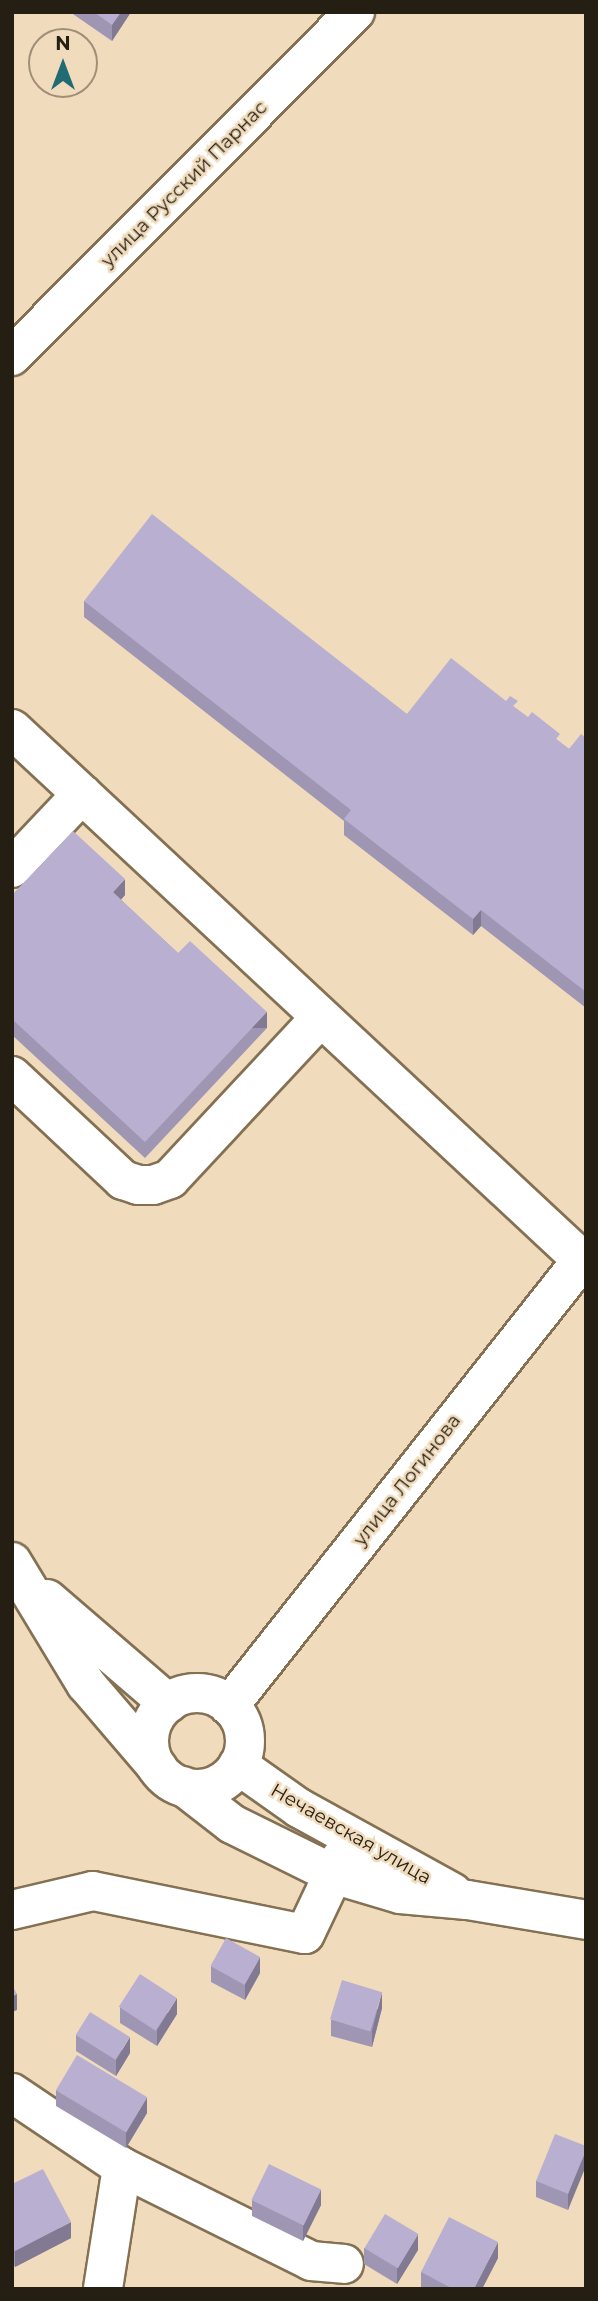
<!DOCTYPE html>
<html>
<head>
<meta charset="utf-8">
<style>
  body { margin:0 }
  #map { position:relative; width:598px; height:2301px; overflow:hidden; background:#f0dbbc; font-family:Montserrat,sans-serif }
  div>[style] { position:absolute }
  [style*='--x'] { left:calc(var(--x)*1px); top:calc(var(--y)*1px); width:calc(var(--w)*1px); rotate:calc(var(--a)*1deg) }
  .roads { filter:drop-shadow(2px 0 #847154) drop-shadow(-2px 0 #847154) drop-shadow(0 2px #847154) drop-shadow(0 -2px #847154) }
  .minor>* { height:38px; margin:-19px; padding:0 19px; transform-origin:19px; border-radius:19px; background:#fff }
  .minor>.ring { margin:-19px; padding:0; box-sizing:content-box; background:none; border:38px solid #fff; border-radius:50% }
  .wall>* { inset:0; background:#9f96b3 }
  .shaded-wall>* { inset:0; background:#827a92; transform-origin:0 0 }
  .building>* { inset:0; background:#b9afd0; transform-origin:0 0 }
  span { translate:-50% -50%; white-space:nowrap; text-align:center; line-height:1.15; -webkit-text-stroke:5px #f0dbbc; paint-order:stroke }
  .street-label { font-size:19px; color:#251e12 }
  .frame { position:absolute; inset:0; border:14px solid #251e12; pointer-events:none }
  .north { position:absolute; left:28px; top:28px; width:70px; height:70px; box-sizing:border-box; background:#f0dbbc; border:2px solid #9f8f78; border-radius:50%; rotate:0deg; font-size:19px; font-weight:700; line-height:28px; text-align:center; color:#251e12 }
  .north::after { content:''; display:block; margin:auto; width:24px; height:32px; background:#216c73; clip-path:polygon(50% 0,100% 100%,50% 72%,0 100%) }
</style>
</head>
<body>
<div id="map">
  <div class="roads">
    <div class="minor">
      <i style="--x:12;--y:356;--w:486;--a:-45.1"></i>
      <i style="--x:12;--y:729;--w:779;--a:42.97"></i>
      <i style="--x:12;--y:868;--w:102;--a:-46.6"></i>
      <i style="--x:12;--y:1076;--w:152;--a:43.1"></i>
      <i style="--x:123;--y:1180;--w:16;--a:18"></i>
      <i style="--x:138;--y:1185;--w:15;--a:0"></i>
      <i style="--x:153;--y:1185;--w:18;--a:-19"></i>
      <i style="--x:170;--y:1179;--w:221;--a:-47"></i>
      <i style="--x:12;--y:1562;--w:143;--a:58.8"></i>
      <i style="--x:86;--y:1684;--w:111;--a:49.4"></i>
      <i style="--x:47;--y:1599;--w:160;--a:40.7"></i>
      <i class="ring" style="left:149px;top:1693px;width:58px;height:58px"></i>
      <i style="--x:229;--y:1706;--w:575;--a:-51.64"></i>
      <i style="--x:238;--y:1765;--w:75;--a:35.2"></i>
      <i style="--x:299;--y:1808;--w:175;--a:28.8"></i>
      <i style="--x:183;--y:1786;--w:62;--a:37.8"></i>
      <i style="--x:232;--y:1824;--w:113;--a:26.3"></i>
      <i style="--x:333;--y:1874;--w:70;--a:16.6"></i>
      <i style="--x:400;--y:1894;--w:67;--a:5.1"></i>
      <i style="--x:467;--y:1900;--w:121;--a:9.5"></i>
      <i style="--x:12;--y:1910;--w:83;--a:-13.2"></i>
      <i style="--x:93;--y:1891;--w:216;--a:11.5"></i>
      <i style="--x:305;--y:1934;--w:84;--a:-64.7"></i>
      <i style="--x:12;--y:2093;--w:133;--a:33.9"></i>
      <i style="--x:122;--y:2167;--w:123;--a:98.9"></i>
      <i style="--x:122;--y:2167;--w:211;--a:26.4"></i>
      <i style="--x:311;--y:2261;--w:33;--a:5"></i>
    </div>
  </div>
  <div class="wall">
    <i style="clip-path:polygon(70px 12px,131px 12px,112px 41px)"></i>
    <i style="clip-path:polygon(84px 601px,407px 714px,506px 701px,569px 749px,586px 738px,586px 1008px,481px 926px,473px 935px,344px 835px,344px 821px,84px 617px)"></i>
    <i style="clip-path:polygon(12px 895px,125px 895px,121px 900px,178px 953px,267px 1028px,145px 1158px,12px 1035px)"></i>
    <i style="clip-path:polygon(211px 1966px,260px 1973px,245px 2000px,211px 1982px)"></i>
    <i style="clip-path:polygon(120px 2007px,177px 2014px,157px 2046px,120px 2023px)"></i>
    <i style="clip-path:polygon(382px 2008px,372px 2047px,331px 2036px,331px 2020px)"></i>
    <i style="clip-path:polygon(76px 2035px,130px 2053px,116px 2076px,76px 2051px)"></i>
    <i style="clip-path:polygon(56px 2090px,147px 2113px,126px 2148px,56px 2106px)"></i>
    <i style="clip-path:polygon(586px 2146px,568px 2210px,536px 2197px,536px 2181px)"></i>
    <i style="clip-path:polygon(12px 2184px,71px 2238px,15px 2267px,12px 2262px)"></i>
    <i style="clip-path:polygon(252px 2200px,321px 2205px,303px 2241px,252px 2216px)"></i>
    <i style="clip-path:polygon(364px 2248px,418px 2250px,397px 2284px,364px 2264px)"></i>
    <i style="clip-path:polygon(498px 2258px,482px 2289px,421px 2288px,421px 2272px)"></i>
  </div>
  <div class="shaded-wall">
    <i style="clip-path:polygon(121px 12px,131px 12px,112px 41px,112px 25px)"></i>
    <i style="clip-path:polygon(125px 879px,125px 895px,113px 908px,113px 892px)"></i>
    <i style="clip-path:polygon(481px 910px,481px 926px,473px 935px,473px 919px)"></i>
    <i style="left:267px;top:1012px;width:16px;height:178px;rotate:90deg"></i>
    <i style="clip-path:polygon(260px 1957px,260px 1973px,245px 2000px,245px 1984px)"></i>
    <i style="clip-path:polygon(382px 1992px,382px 2008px,372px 2047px,372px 2031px)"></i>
    <i style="clip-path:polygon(17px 1994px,17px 2010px,12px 2012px,12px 1996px)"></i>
    <i style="clip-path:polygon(177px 1998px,177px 2014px,157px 2046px,157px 2030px)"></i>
    <i style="clip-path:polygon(130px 2037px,130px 2053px,116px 2076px,116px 2060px)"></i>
    <i style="clip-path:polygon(147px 2097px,147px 2113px,126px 2148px,126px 2132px)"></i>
    <i style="clip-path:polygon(586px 2150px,586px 2166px,568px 2210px,568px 2194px)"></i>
    <i style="clip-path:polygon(321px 2189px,321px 2205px,303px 2241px,303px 2225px)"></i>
    <i style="clip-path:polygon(71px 2222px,71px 2238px,15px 2267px,15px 2251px)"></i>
    <i style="clip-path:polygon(418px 2234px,418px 2250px,397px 2284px,397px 2268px)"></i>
    <i style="clip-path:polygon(498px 2242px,498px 2258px,482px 2289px,474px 2289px)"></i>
  </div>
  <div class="building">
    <i style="clip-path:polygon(94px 12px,121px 12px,112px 25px)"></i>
    <i style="clip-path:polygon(152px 514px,407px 714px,451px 658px,506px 701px,510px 696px,518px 701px,513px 706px,528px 717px,532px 712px,560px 734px,556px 739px,569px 749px,581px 734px,586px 738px,586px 992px,481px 910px,473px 919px,344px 819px,351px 810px,84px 601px)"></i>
    <i style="clip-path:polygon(73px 831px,125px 879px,113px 892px,146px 923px,178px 953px,190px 941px,267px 1012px,145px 1142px,12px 1019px,12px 895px)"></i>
    <i style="left:226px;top:1938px;width:39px;height:32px;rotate:29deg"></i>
    <i style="left:140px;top:1974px;width:44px;height:39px;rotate:33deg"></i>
    <i style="left:342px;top:1980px;width:42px;height:41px;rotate:17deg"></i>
    <i style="clip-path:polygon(12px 1985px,17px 1994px,12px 1996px)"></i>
    <i style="left:90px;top:2012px;width:47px;height:27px;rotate:32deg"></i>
    <i style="left:77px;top:2055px;width:82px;height:41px;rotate:31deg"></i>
    <i style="clip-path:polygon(555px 2134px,586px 2146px,586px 2150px,568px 2194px,536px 2181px)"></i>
    <i style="left:269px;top:2164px;width:58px;height:40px;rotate:26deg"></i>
    <i style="clip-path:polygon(43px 2169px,71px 2222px,15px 2251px,12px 2246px,12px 2184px)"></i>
    <i style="left:385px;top:2214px;width:39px;height:40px;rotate:31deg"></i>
    <i style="clip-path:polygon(449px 2217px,498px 2242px,474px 2289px,453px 2289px,421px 2272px)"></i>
  </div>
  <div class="street-label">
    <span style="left:184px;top:184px;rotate:-45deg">улица Русский Парнас</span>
    <span style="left:407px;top:1480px;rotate:-52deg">улица Логинова</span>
    <span style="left:351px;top:1834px;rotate:30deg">Нечаевская улица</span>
  </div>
  <div class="frame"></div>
  <div class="north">N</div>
</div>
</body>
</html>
